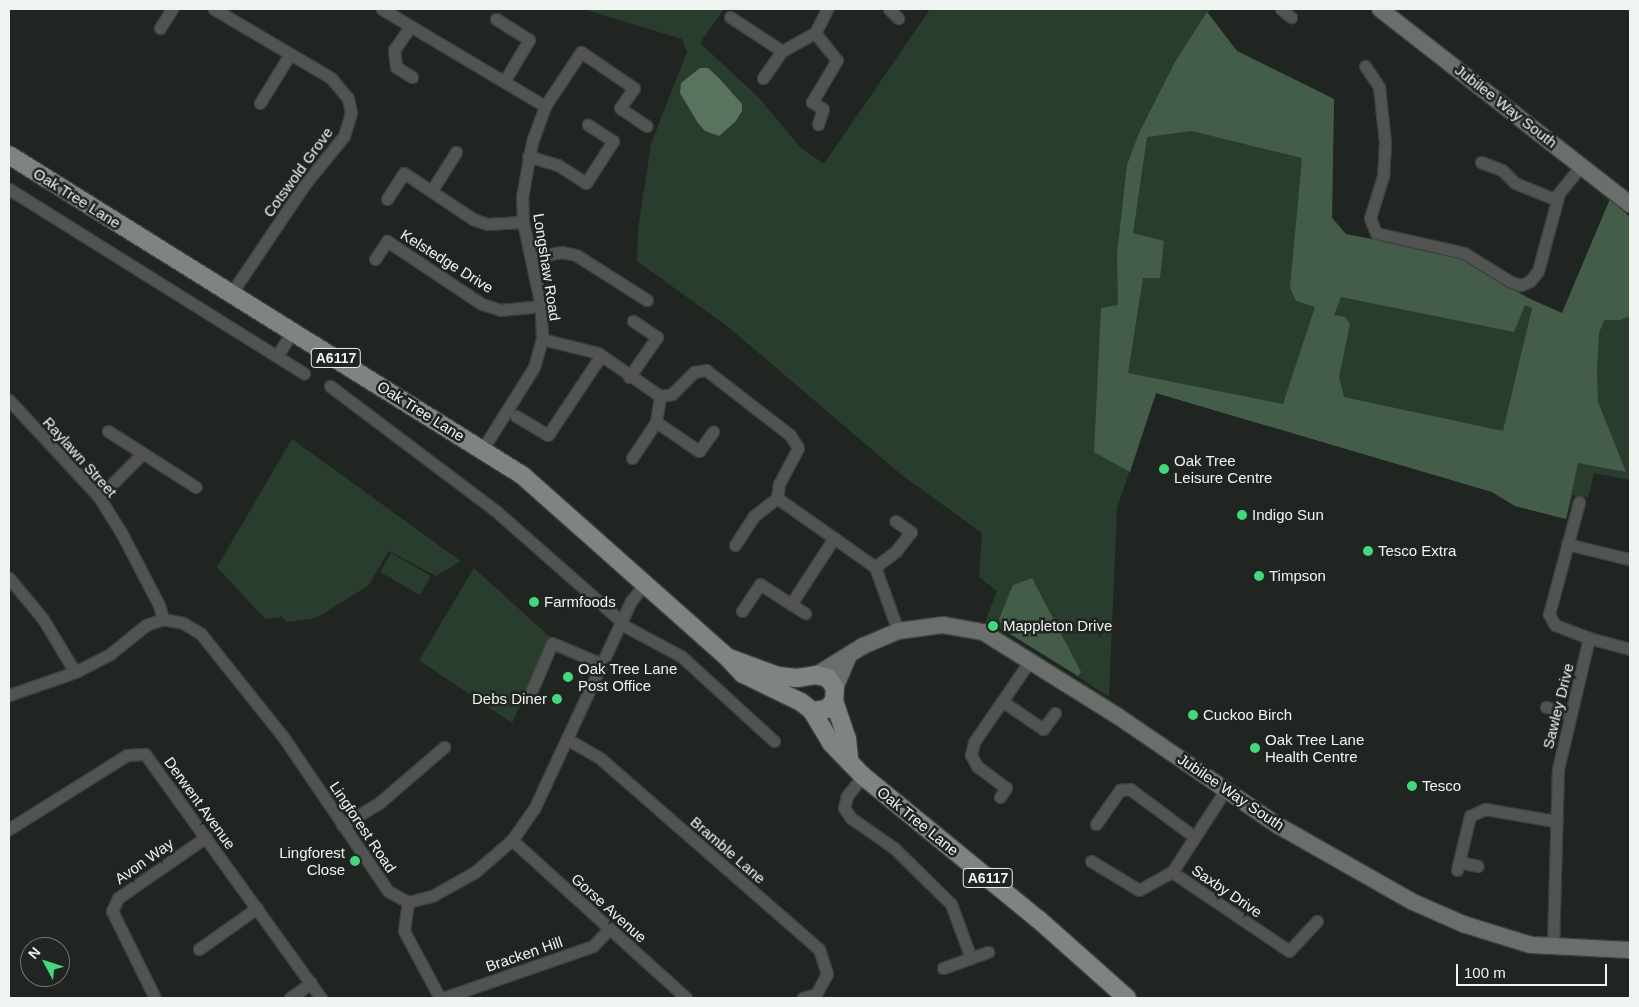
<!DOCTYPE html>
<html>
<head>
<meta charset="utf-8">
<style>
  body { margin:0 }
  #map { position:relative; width:1639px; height:1007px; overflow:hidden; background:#202522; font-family:Arial,sans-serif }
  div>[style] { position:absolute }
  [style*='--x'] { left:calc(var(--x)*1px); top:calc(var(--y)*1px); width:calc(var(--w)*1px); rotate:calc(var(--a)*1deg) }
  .green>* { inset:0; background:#293d2e; transform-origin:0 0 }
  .forest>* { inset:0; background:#445d4a }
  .water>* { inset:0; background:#59735f }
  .roads { filter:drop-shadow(1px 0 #3d423f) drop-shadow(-1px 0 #3d423f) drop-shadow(0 1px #3d423f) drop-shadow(0 -1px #3d423f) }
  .street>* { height:11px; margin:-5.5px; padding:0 5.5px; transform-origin:5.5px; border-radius:5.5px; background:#525452 }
  .secondary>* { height:16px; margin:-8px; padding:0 8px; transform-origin:8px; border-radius:8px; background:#6b6f6c }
  .primary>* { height:18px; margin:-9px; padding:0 9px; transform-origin:9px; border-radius:9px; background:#7f8480 }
  .dots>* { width:14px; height:14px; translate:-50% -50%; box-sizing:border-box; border:2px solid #202522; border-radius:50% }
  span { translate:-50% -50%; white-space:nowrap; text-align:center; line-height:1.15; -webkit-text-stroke:5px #202522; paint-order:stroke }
  .shield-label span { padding:1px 4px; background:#202522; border:1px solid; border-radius:4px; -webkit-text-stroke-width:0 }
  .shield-label { font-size:14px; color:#f0f4f1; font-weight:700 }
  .street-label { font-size:15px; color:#f0f4f1 }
  .poi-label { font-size:15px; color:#f0f4f1 }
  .left { translate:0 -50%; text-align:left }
  .right { translate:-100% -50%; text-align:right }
  .frame { position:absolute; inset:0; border:10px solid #f0f4f1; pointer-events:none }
  .north { position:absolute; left:20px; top:937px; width:50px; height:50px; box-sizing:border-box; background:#202522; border:1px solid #737875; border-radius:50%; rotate:310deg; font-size:14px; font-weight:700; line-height:20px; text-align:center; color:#f0f4f1 }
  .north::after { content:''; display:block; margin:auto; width:18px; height:22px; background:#44d77b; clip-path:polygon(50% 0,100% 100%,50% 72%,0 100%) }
  .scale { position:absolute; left:1456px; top:964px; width:151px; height:22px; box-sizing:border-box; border:2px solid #f0f4f1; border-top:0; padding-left:6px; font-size:15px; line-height:18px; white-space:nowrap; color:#f0f4f1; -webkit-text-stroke:4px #202522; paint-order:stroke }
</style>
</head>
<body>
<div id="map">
  <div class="green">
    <i style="clip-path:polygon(583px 9px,724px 9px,700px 43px,758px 97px,801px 148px,824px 164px,930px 9px,1211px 9px,1208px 13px,1237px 51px,1334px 99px,1332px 218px,1346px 234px,1460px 256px,1528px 298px,1562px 313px,1610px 199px,1630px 217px,1630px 480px,1594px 473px,1588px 498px,1573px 495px,1566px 519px,1515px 506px,1492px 492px,1156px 393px,1117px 508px,1109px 697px,1018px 637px,985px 622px,997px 591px,979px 577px,982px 533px,903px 476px,727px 326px,637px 261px,638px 229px,651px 144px,687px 52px,682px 39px)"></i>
    <i style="clip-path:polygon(292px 439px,459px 560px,461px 561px,436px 576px,389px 551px,368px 586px,316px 618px,287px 622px,282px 617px,265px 619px,217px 567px)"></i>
    <i style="left:391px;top:553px;width:46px;height:22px;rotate:30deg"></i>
    <i style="clip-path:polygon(474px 568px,551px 638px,512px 723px,419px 660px)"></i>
  </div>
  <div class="forest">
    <i style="clip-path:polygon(evenodd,1207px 12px,1237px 51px,1334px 99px,1332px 218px,1346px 234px,1460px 256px,1528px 298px,1562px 313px,1610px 199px,1630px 217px,1630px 316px,1620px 320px,1604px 320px,1599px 333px,1597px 369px,1598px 402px,1626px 472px,1578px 463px,1566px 519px,1515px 506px,1492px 492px,1156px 393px,1130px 472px,1094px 452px,1101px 308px,1118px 305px,1117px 254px,1127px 165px,1139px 133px,1175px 62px,1207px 12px,1192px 131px,1302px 158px,1290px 288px,1296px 301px,1315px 307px,1283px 404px,1128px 373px,1143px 278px,1160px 278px,1164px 241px,1133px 233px,1147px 137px,1192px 131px,1207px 12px,1341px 297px,1514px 332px,1525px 305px,1532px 308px,1503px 431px,1344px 397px,1339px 377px,1350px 324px,1345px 317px,1334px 315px,1341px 297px)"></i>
    <i style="clip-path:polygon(1032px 578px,1081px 672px,1078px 676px,1005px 631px,999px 619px,1013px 585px)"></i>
  </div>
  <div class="water">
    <i style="clip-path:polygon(700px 68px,708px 68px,719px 78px,742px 104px,742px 111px,735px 122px,719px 136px,705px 131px,698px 123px,680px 93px,681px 83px)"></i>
  </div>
  <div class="roads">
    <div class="street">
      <i style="--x:214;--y:9;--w:136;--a:30.5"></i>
      <i style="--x:331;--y:78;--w:26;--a:50"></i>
      <i style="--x:348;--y:98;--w:15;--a:79"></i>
      <i style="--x:351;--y:113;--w:24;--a:107"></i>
      <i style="--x:344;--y:136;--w:62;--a:129.1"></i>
      <i style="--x:305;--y:184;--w:134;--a:124"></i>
      <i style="--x:382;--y:9;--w:190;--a:30.8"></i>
      <i style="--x:889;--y:9;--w:13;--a:45"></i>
      <i style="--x:1281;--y:9;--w:13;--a:39"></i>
      <i style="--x:730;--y:17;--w:62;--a:33.2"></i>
      <i style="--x:496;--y:19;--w:39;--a:32"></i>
      <i style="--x:529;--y:40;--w:47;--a:121"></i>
      <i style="--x:410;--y:27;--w:28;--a:125"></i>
      <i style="--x:394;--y:50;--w:17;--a:83"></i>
      <i style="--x:396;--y:67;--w:19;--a:32"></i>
      <i style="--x:160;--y:28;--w:22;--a:-58"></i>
      <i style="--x:815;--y:33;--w:35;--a:51"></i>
      <i style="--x:837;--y:60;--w:49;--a:120.8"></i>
      <i style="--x:812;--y:102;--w:13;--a:32"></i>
      <i style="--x:823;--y:109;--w:16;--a:108"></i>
      <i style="--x:815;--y:33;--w:27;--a:-63"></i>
      <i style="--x:1365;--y:66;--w:25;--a:56"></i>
      <i style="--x:1379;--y:87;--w:55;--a:83.8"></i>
      <i style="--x:1385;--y:142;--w:34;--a:93"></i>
      <i style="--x:1383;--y:176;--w:44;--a:107.2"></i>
      <i style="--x:1370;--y:218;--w:16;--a:68"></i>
      <i style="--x:1376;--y:233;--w:90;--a:12.8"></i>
      <i style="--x:1464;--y:253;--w:55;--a:31.7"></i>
      <i style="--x:1511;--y:282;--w:10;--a:17"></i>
      <i style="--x:1521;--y:285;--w:10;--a:-24"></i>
      <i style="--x:1530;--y:281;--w:13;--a:-51"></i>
      <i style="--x:1538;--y:271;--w:81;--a:-74.9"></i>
      <i style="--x:1559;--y:193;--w:36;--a:-51"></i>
      <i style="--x:763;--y:78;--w:33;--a:-55"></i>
      <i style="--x:782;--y:51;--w:38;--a:-29"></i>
      <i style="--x:260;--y:103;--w:57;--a:-58.5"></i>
      <i style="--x:528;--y:156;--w:31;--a:17"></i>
      <i style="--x:558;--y:165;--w:33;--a:33"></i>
      <i style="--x:586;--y:183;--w:50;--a:-57.3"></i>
      <i style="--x:613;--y:141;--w:30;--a:-147"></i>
      <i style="--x:1481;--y:162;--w:22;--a:21"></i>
      <i style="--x:1502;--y:170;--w:18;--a:45"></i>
      <i style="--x:1515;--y:183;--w:45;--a:22"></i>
      <i style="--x:9;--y:189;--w:348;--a:32"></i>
      <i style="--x:432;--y:190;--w:45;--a:-57.7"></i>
      <i style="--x:387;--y:199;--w:31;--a:-57"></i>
      <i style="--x:404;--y:173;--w:83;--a:33.7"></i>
      <i style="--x:473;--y:219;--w:15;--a:20"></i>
      <i style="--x:487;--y:224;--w:36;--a:-3"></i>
      <i style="--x:532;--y:258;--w:30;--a:-12"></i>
      <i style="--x:561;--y:252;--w:15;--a:11"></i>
      <i style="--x:576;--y:255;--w:84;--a:32.4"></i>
      <i style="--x:375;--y:259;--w:22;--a:-56"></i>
      <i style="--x:387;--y:241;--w:114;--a:33.6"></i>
      <i style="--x:482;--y:304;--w:19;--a:18"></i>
      <i style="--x:500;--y:310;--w:41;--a:-5.6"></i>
      <i style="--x:542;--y:339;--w:58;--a:14"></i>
      <i style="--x:598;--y:353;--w:75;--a:34.7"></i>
      <i style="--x:660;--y:396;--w:12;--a:-9"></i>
      <i style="--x:672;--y:394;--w:31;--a:-45"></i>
      <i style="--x:694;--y:372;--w:12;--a:-9"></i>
      <i style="--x:706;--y:370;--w:106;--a:37.7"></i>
      <i style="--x:790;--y:435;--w:15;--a:58"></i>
      <i style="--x:798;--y:448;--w:41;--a:117.8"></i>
      <i style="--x:779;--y:484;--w:14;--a:98"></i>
      <i style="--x:777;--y:498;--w:120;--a:35.1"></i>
      <i style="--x:875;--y:567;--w:68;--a:70.2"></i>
      <i style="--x:277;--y:356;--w:28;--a:-58"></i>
      <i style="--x:629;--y:377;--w:49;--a:-55"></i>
      <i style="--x:657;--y:337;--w:29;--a:-146"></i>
      <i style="--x:330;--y:386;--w:208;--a:37"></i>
      <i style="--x:496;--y:511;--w:168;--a:41.4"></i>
      <i style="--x:9;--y:400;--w:132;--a:47.1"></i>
      <i style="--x:99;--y:497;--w:44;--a:58.1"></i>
      <i style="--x:122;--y:534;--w:80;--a:62.5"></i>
      <i style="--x:159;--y:605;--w:15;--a:74"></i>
      <i style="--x:516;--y:416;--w:37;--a:31"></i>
      <i style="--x:548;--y:435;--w:94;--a:-56.3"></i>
      <i style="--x:656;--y:422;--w:52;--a:34"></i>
      <i style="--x:699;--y:451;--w:24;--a:-54"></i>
      <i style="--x:108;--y:431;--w:104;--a:32.5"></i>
      <i style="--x:482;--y:450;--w:98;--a:-57.9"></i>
      <i style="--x:534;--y:367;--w:29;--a:-74"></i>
      <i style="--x:542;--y:339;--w:33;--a:-92"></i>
      <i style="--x:541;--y:306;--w:86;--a:-102.1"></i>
      <i style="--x:523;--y:222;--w:25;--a:-92"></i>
      <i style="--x:522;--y:197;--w:56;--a:-79.7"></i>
      <i style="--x:532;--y:142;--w:38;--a:-70"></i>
      <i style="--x:545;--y:106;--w:65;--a:-56.3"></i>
      <i style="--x:581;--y:52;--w:64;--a:34.2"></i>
      <i style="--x:634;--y:88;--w:24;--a:125"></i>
      <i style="--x:620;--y:108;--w:32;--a:34"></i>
      <i style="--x:632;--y:458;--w:43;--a:-56.3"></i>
      <i style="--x:656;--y:422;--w:26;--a:-81"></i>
      <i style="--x:99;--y:497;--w:62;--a:-45"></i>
      <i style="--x:1567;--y:544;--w:64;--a:13.6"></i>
      <i style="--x:735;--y:545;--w:35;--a:-57"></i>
      <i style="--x:754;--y:516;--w:29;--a:-38"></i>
      <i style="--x:875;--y:567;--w:26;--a:-37"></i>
      <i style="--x:896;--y:551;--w:24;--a:-52"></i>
      <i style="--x:911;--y:532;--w:19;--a:-145"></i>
      <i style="--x:9;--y:578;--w:53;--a:50.3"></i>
      <i style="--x:43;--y:619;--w:62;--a:58.9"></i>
      <i style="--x:791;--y:604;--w:17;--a:33"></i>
      <i style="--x:742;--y:611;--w:32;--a:-56"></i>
      <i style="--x:760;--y:584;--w:37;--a:33"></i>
      <i style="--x:791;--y:604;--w:79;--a:-56.9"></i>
      <i style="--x:163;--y:619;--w:20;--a:11"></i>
      <i style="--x:183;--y:623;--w:21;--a:31"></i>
      <i style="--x:201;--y:634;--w:133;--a:51.4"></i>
      <i style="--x:284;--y:738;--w:185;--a:55.8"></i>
      <i style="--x:388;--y:891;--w:23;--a:29"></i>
      <i style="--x:408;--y:902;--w:25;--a:-14"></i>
      <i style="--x:432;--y:896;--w:49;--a:-29.2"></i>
      <i style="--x:475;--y:872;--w:49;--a:-40.9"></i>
      <i style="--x:512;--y:840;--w:38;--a:-55"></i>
      <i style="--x:534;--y:809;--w:230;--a:-65"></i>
      <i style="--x:631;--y:601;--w:22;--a:-51"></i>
      <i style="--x:621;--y:624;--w:68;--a:28.1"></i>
      <i style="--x:681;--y:656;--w:126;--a:42.4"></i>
      <i style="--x:1589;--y:638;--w:42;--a:15"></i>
      <i style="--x:531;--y:692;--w:53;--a:-66.8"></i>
      <i style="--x:552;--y:643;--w:54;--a:22.8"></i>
      <i style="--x:9;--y:695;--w:70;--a:-19.2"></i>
      <i style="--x:75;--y:672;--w:39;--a:-27"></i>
      <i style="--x:110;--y:654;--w:46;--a:-38.9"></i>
      <i style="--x:146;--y:625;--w:18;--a:-19"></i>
      <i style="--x:1002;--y:701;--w:50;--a:34.3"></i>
      <i style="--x:1043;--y:729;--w:20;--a:-53"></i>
      <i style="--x:1546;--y:707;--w:26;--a:18"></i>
      <i style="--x:567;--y:739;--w:39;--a:30"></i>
      <i style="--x:601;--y:759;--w:289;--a:41.1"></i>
      <i style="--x:819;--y:949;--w:26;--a:72"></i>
      <i style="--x:827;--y:974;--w:23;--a:119"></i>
      <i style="--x:816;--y:994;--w:14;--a:163"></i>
      <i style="--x:863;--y:776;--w:26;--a:129"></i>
      <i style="--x:847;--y:796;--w:12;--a:104"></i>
      <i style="--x:844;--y:808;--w:12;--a:55"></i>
      <i style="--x:851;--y:818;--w:52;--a:34.9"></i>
      <i style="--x:894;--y:848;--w:80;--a:44.5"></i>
      <i style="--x:951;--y:904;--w:58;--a:69.7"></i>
      <i style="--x:1226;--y:789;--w:99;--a:123"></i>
      <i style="--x:1172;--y:872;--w:141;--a:34"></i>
      <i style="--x:1289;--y:951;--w:41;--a:-47"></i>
      <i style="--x:1000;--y:797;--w:11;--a:-56"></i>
      <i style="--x:1006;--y:788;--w:36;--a:-143"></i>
      <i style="--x:977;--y:766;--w:13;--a:-119"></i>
      <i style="--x:971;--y:755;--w:13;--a:-77"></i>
      <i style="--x:974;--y:742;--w:101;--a:-55.5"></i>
      <i style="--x:1096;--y:824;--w:42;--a:-54.8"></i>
      <i style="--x:1120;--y:790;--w:10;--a:-6"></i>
      <i style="--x:1130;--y:789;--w:79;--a:36.7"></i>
      <i style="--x:342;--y:825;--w:43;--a:-30.7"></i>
      <i style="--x:379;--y:803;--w:86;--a:-40.7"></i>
      <i style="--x:9;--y:829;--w:139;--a:-32.1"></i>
      <i style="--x:127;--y:755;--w:18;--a:-3"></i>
      <i style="--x:145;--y:754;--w:301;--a:54.2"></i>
      <i style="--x:512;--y:840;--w:235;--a:42.2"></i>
      <i style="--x:1091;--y:861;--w:56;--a:31.1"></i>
      <i style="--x:1139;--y:890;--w:38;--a:-29"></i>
      <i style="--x:1459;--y:862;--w:19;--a:12"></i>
      <i style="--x:1457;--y:870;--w:56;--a:-76.5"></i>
      <i style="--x:1470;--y:816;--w:17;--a:-25"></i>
      <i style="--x:1485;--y:809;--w:71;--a:9.7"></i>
      <i style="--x:408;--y:902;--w:29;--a:98"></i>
      <i style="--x:404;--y:931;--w:76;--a:61.8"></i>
      <i style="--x:1553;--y:946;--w:177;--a:-88.4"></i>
      <i style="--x:1558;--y:769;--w:135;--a:-76.7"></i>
      <i style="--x:1589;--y:638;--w:36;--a:-159"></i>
      <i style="--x:1555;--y:625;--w:13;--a:-119"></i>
      <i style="--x:1549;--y:614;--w:116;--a:-75"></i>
      <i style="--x:199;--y:949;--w:71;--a:-35.3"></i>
      <i style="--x:943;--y:968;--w:48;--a:-19.6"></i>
      <i style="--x:155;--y:998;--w:97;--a:-116.3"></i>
      <i style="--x:112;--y:911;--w:14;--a:-65"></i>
      <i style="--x:118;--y:898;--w:107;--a:-34.7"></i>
      <i style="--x:290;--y:998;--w:26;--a:-36"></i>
      <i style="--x:443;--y:998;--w:159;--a:-19.1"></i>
      <i style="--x:593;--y:946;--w:23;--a:-47"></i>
    </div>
    <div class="secondary">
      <i style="--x:1380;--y:9;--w:317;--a:38"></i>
      <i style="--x:816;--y:675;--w:55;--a:-31.7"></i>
      <i style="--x:863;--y:646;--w:38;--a:-23"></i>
      <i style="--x:898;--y:631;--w:45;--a:-7.6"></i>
      <i style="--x:943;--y:625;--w:41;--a:9.9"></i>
      <i style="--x:983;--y:632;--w:160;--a:32"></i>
      <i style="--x:1119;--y:717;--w:194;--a:34.3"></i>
      <i style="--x:1279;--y:826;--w:154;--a:29.6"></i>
      <i style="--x:1413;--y:902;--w:55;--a:23.7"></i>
      <i style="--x:1463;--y:924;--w:71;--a:17.2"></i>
      <i style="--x:1531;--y:945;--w:99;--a:2.9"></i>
      <i style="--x:835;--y:688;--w:33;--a:-67"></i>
    </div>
    <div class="primary">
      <i style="--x:9;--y:155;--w:605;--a:31.96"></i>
      <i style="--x:522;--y:475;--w:276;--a:41.6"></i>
      <i style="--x:728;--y:658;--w:22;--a:47"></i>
      <i style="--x:743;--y:674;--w:64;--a:25.8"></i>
      <i style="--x:801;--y:702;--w:14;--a:39"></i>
      <i style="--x:812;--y:711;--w:15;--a:-8"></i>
      <i style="--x:827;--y:709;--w:11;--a:-49"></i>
      <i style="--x:729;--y:658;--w:52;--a:20.2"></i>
      <i style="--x:778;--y:676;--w:19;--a:6"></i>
      <i style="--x:797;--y:678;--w:19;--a:-9"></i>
      <i style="--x:816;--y:675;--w:12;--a:14"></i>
      <i style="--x:828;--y:678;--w:12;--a:55"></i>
      <i style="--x:835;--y:688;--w:13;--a:94"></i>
      <i style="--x:834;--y:701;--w:40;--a:71.1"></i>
      <i style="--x:847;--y:739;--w:20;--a:84"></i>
      <i style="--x:812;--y:711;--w:37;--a:59"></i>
      <i style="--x:831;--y:743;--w:46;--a:45.9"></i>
      <i style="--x:863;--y:776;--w:226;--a:39.3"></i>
      <i style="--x:1038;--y:919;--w:119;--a:41.6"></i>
    </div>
  </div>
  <div class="dots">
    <i style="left:1164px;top:469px;background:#44d77b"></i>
    <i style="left:1242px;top:515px;background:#44d77b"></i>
    <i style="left:1368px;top:551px;background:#44d77b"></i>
    <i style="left:1259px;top:576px;background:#44d77b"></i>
    <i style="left:534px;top:602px;background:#44d77b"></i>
    <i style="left:993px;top:626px;background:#44d77b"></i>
    <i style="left:568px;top:677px;background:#44d77b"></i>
    <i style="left:557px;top:699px;background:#44d77b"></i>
    <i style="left:1193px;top:715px;background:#44d77b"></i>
    <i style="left:1255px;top:748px;background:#44d77b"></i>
    <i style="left:1412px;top:786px;background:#44d77b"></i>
    <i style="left:355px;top:861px;background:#44d77b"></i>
  </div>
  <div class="shield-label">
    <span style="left:336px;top:358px">A6117</span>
    <span style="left:988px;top:878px">A6117</span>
  </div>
  <div class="street-label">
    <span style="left:1506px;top:106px;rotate:38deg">Jubilee Way South</span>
    <span style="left:298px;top:172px;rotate:-54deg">Cotswold Grove</span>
    <span style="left:77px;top:198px;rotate:32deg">Oak Tree Lane</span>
    <span style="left:447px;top:261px;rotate:32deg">Kelstedge Drive</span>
    <span style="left:547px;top:267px;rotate:81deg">Longshaw Road</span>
    <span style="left:421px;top:411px;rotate:32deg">Oak Tree Lane</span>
    <span style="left:80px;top:457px;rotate:48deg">Raylawn Street</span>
    <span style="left:1558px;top:706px;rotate:-76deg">Sawley Drive</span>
    <span style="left:1231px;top:792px;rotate:34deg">Jubilee Way South</span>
    <span style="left:200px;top:803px;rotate:54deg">Derwent Avenue</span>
    <span style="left:918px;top:821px;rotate:39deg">Oak Tree Lane</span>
    <span style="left:363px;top:827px;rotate:56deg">Lingforest Road</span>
    <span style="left:728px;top:850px;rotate:41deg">Bramble Lane</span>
    <span style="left:144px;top:861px;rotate:-35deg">Avon Way</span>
    <span style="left:1227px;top:891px;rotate:34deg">Saxby Drive</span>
    <span style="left:609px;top:908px;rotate:42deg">Gorse Avenue</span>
    <span style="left:524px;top:954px;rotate:-19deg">Bracken Hill</span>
  </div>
  <div class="poi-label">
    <span class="left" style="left:1174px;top:469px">Oak Tree<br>Leisure Centre</span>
    <span class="left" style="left:1252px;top:515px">Indigo Sun</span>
    <span class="left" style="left:1378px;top:551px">Tesco Extra</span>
    <span class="left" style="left:1269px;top:576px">Timpson</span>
    <span class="left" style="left:544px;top:602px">Farmfoods</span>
    <span class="left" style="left:1003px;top:626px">Mappleton Drive</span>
    <span class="left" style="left:578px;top:677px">Oak Tree Lane<br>Post Office</span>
    <span class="right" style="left:547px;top:699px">Debs Diner</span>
    <span class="left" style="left:1203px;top:715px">Cuckoo Birch</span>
    <span class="left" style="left:1265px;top:748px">Oak Tree Lane<br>Health Centre</span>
    <span class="left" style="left:1422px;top:786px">Tesco</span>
    <span class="right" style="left:345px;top:861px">Lingforest<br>Close</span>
  </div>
  <div class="frame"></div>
  <div class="north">N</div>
  <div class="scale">100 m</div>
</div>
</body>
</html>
